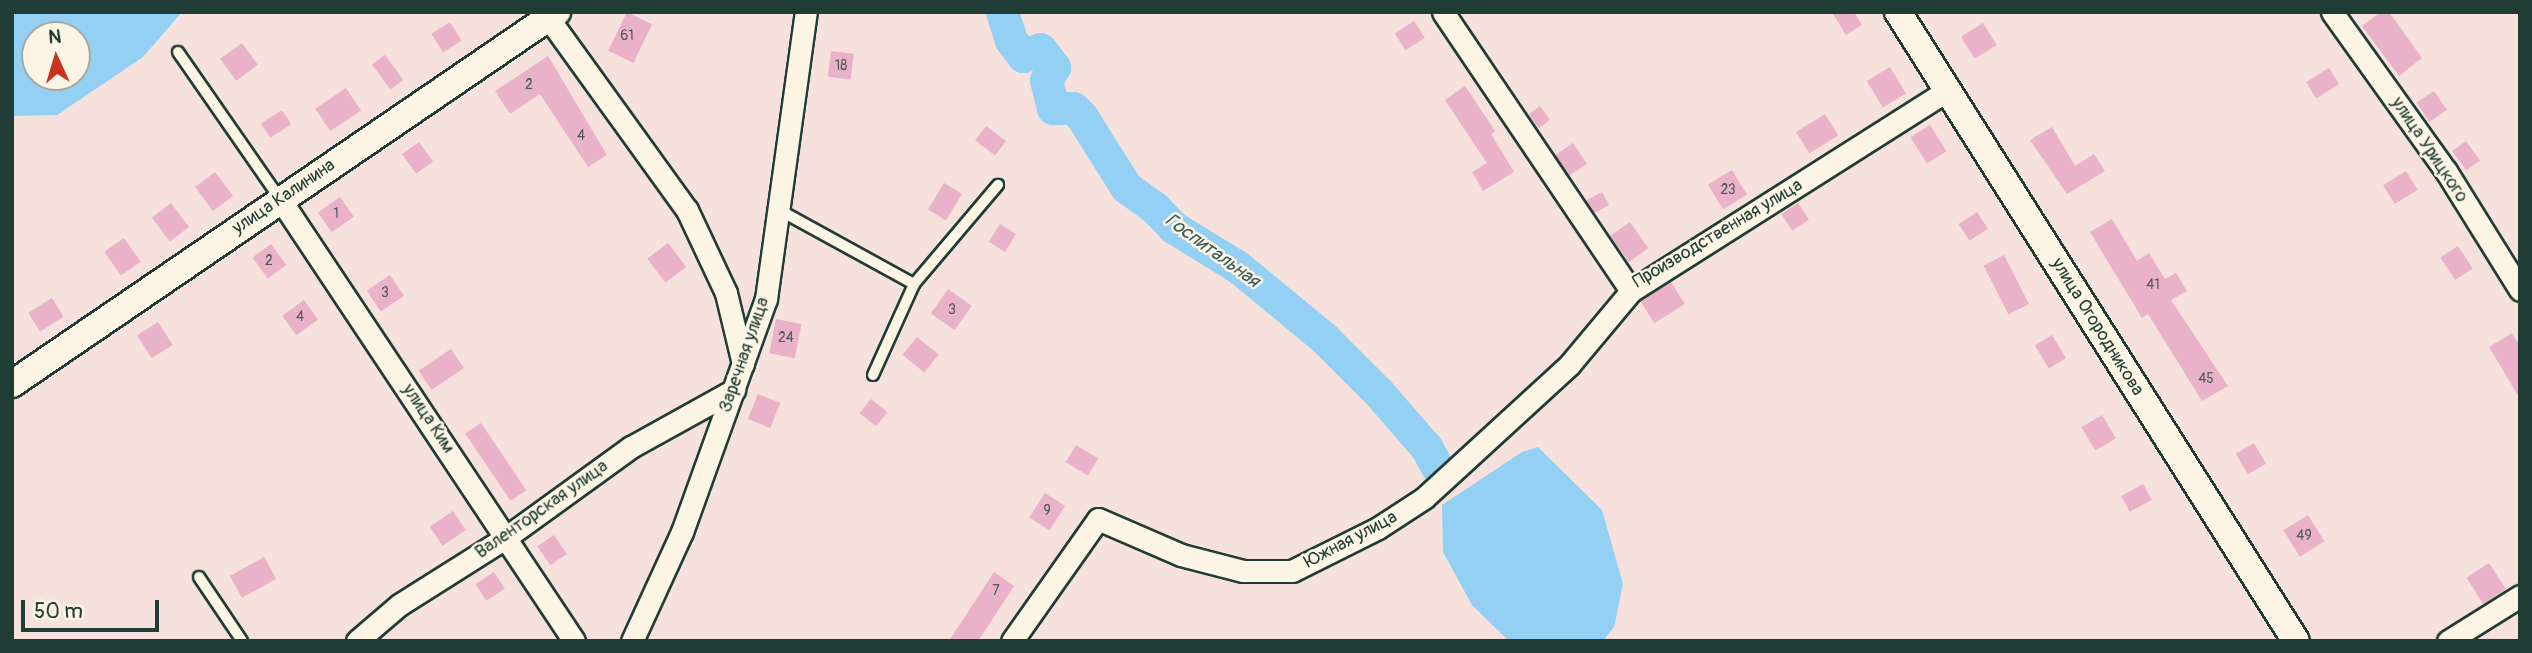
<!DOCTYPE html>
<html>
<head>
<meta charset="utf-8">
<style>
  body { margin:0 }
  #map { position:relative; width:2532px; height:653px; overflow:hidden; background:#f6e1dc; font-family:Pangolin,sans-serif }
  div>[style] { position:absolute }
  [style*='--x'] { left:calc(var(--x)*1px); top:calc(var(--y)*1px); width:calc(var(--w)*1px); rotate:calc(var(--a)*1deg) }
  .water>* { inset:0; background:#93d0f4 }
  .river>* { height:33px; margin:-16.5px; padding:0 16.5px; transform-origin:16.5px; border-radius:16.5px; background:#93d0f4 }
  .building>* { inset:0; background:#e9b2c8; transform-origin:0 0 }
  .roads { filter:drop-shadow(2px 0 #1f3d34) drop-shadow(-2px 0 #1f3d34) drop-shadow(0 2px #1f3d34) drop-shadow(0 -2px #1f3d34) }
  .service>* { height:10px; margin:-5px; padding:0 5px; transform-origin:5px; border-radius:5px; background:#fcf5e5 }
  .minor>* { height:21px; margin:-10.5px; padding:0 10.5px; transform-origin:10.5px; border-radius:10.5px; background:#fcf5e5 }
  .tertiary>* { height:26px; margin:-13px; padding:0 13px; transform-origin:13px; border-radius:13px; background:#fcf5e5 }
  span { translate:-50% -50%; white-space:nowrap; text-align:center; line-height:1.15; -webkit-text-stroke:5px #fcf5e5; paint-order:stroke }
  .number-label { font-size:14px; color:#525a59 }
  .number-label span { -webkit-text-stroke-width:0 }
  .street-label { font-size:18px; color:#1f3d34 }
  .water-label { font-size:19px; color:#365a5a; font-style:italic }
  .frame { position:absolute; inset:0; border:14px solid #1f3d34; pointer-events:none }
  .north { position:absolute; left:21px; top:21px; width:70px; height:70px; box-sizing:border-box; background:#fcf5e5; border:2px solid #a4ab9e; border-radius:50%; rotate:356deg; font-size:19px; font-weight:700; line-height:28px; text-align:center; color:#1f3d34 }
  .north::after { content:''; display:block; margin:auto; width:24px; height:32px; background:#c8321e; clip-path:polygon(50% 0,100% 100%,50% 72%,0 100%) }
  .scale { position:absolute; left:21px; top:600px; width:138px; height:32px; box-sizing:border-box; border:4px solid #1f3d34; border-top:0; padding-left:9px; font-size:21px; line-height:24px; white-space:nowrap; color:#1f3d34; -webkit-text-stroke:5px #fcf5e5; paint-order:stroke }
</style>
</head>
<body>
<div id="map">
  <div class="water">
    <i style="clip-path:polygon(evenodd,12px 12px,182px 12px,143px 57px,57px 115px,12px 116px,12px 12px,35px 35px,77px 35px,77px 77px,35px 77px,35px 35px)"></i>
    <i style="clip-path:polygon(1538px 447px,1602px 510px,1623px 584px,1614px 627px,1603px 641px,1509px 641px,1472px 605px,1443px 552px,1442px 505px,1522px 452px)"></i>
  </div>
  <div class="river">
    <i style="--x:1002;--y:12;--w:29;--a:72"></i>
    <i style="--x:1011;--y:40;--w:20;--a:53"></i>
    <i style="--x:1023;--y:56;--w:18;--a:-22"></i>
    <i style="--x:1040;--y:49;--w:23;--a:52"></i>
    <i style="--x:1054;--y:67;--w:15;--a:122"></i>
    <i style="--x:1046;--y:80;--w:29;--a:76"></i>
    <i style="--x:1053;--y:108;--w:20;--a:0"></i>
    <i style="--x:1073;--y:108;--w:13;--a:45"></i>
    <i style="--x:1082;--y:117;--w:83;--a:57.8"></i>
    <i style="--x:1126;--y:187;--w:34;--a:36"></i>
    <i style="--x:1154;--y:207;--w:28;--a:46"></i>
    <i style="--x:1173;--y:227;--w:76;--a:31.6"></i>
    <i style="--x:1238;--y:267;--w:112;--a:39.5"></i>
    <i style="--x:1324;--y:338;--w:78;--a:45"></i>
    <i style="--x:1379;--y:393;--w:72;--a:49"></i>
    <i style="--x:1426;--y:447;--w:25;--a:61"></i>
  </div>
  <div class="building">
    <i style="left:627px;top:12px;width:28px;height:43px;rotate:26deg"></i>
    <i style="clip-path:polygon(1832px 12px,1854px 12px,1862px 25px,1846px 35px)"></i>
    <i style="clip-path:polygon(2381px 12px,2389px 12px,2422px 58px,2399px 76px,2362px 26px)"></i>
    <i style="left:1414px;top:21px;width:20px;height:23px;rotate:57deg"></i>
    <i style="left:450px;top:22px;width:22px;height:22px;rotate:58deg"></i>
    <i style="left:1983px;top:23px;width:26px;height:26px;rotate:58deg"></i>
    <i style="left:242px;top:43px;width:27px;height:27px;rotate:54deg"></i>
    <i style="left:831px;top:51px;width:23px;height:26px;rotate:7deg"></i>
    <i style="left:385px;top:55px;width:31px;height:16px;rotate:54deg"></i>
    <i style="clip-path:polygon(548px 56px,607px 155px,588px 167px,540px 94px,510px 114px,495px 91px)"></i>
    <i style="left:1890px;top:67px;width:31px;height:27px;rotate:59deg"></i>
    <i style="left:2329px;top:68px;width:19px;height:27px;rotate:58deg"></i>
    <i style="clip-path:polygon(1465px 86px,1495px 131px,1491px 134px,1514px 172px,1483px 191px,1472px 172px,1487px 163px,1445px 100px)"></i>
    <i style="left:346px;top:88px;width:27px;height:37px;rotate:56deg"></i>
    <i style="left:2434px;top:91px;width:23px;height:21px;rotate:56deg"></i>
    <i style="left:1540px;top:106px;width:17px;height:14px;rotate:54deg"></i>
    <i style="left:282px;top:110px;width:17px;height:25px;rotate:57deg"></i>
    <i style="left:1825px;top:114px;width:25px;height:34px;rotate:58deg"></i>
    <i style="left:1930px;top:125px;width:31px;height:23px;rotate:58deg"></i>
    <i style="left:986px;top:126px;width:25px;height:18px;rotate:37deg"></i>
    <i style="clip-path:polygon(2052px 127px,2075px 166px,2094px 154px,2105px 171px,2067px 194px,2030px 140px)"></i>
    <i style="left:2466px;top:141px;width:24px;height:17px;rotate:54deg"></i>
    <i style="left:419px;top:142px;width:24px;height:21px;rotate:54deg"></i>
    <i style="left:1573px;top:143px;width:25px;height:22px;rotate:56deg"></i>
    <i style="left:1732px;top:170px;width:29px;height:28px;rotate:59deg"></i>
    <i style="left:2406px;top:171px;width:22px;height:27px;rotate:58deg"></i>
    <i style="left:215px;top:172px;width:30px;height:25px;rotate:53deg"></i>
    <i style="left:944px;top:183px;width:21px;height:31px;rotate:31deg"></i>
    <i style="left:1602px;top:192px;width:15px;height:18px;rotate:62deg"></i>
    <i style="left:340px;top:197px;width:24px;height:27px;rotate:55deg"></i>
    <i style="left:171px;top:203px;width:30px;height:24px;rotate:53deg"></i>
    <i style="left:1798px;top:203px;width:20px;height:20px;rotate:57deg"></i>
    <i style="left:1977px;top:212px;width:20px;height:22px;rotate:57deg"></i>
    <i style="clip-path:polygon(2112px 219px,2137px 261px,2149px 253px,2165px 279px,2176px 273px,2187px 291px,2171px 300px,2228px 386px,2202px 401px,2148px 314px,2142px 318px,2090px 232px)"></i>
    <i style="left:1630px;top:222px;width:32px;height:24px;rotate:55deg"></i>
    <i style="left:1000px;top:224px;width:19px;height:21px;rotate:32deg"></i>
    <i style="left:124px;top:238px;width:29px;height:24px;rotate:55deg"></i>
    <i style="left:668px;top:243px;width:30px;height:26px;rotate:53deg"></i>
    <i style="left:271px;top:244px;width:26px;height:23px;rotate:54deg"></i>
    <i style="left:2458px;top:246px;width:27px;height:21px;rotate:57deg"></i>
    <i style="left:2004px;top:255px;width:55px;height:23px;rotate:63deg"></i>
    <i style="left:390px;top:275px;width:25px;height:28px;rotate:56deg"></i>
    <i style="left:1671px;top:282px;width:26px;height:36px;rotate:58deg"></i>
    <i style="left:948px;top:289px;width:29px;height:30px;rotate:35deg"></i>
    <i style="left:52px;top:298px;width:22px;height:28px;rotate:58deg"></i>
    <i style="left:304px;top:300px;width:24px;height:27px;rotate:54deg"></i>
    <i style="left:776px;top:319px;width:26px;height:35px;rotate:11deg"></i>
    <i style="left:158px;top:322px;width:27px;height:25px;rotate:57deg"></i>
    <i style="clip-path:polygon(2512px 333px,2520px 346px,2520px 399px,2489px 347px)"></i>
    <i style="left:2052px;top:335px;width:27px;height:20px;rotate:59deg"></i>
    <i style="left:917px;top:337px;width:28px;height:23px;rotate:39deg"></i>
    <i style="left:451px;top:349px;width:23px;height:39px;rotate:56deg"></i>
    <i style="left:758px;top:394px;width:24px;height:27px;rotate:22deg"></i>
    <i style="left:871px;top:399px;width:21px;height:18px;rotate:39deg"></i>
    <i style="left:2102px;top:415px;width:27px;height:24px;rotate:59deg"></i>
    <i style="left:481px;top:423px;width:81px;height:19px;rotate:56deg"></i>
    <i style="left:2254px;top:443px;width:24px;height:21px;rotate:60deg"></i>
    <i style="left:1076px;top:445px;width:26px;height:20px;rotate:31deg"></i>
    <i style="left:2143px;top:484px;width:18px;height:25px;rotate:61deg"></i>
    <i style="left:1045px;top:493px;width:24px;height:29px;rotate:33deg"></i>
    <i style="left:453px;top:511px;width:23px;height:28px;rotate:56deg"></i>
    <i style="left:2308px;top:515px;width:31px;height:29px;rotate:58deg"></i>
    <i style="left:554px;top:535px;width:23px;height:20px;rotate:56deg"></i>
    <i style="left:264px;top:557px;width:25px;height:39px;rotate:61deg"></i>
    <i style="left:2489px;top:563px;width:31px;height:27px;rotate:57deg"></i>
    <i style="left:494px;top:572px;width:20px;height:22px;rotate:57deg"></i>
    <i style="clip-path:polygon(994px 572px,1014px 586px,986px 629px,978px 641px,949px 641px)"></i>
  </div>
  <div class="roads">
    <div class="service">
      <i style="--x:178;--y:52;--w:179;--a:55.2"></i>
      <i style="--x:781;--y:211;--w:152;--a:28.8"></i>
      <i style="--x:873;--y:375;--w:100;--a:-65.7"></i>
      <i style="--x:914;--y:284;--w:130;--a:-49.7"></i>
      <i style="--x:199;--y:577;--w:77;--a:56.1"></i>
    </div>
    <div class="minor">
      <i style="--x:544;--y:12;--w:244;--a:54.2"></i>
      <i style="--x:687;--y:210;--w:92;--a:64.8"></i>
      <i style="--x:726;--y:293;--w:73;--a:76.5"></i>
      <i style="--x:1443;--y:12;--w:336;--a:56"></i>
      <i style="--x:1631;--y:291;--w:373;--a:-32.4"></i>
      <i style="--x:2332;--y:12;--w:196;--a:54.4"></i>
      <i style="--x:2446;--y:171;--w:140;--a:58.1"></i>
      <i style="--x:280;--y:199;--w:531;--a:56.37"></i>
      <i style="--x:357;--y:641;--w:55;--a:-40.6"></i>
      <i style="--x:399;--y:605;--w:129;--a:-32.3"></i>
      <i style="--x:508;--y:536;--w:152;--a:-35.9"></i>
      <i style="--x:631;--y:447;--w:118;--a:-29"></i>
      <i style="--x:632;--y:641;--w:120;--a:-65.4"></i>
      <i style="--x:682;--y:532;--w:248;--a:-70.2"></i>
      <i style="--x:766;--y:299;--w:290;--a:-82.1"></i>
      <i style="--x:1012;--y:641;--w:149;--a:-54.8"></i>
      <i style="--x:1098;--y:519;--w:90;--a:23.4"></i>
      <i style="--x:1181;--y:555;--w:64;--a:14.5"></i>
      <i style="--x:1243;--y:571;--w:49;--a:0"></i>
      <i style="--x:1292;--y:571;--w:96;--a:-26.6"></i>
      <i style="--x:1378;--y:528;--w:55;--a:-33.1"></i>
      <i style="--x:1424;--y:498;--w:198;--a:-42.5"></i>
      <i style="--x:1570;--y:364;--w:95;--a:-50.1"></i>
      <i style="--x:2448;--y:641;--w:85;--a:-32"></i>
    </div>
    <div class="tertiary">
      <i style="--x:1898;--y:12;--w:744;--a:57.68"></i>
      <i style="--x:12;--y:384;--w:660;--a:-34.32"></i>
    </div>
  </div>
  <div class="number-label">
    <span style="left:627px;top:36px">61</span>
    <span style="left:841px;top:66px">18</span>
    <span style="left:529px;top:85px">2</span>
    <span style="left:581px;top:136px">4</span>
    <span style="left:1728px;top:190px">23</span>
    <span style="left:336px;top:214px">1</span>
    <span style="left:269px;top:261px">2</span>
    <span style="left:2153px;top:285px">41</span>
    <span style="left:385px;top:293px">3</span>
    <span style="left:952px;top:310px">3</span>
    <span style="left:300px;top:317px">4</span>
    <span style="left:786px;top:338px">24</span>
    <span style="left:2206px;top:379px">45</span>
    <span style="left:1047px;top:511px">9</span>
    <span style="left:2304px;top:536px">49</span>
    <span style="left:996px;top:591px">7</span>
  </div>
  <div class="street-label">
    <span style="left:2429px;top:150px;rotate:56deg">улица Урицкого</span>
    <span style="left:284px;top:197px;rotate:-34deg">улица Калинина</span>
    <span style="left:1718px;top:234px;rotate:-31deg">Производственная улица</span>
    <span style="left:2097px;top:327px;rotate:58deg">улица Огородникова</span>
    <span style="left:745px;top:355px;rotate:-71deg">Заречная улица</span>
    <span style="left:428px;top:419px;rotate:56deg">улица Ким</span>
    <span style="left:542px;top:510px;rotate:-35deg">Валенторская улица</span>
    <span style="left:1351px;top:540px;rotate:-28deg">Южная улица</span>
  </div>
  <div class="water-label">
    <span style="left:1212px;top:251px;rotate:36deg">Госпитальная</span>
  </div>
  <div class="frame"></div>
  <div class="north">N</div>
  <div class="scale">50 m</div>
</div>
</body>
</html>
